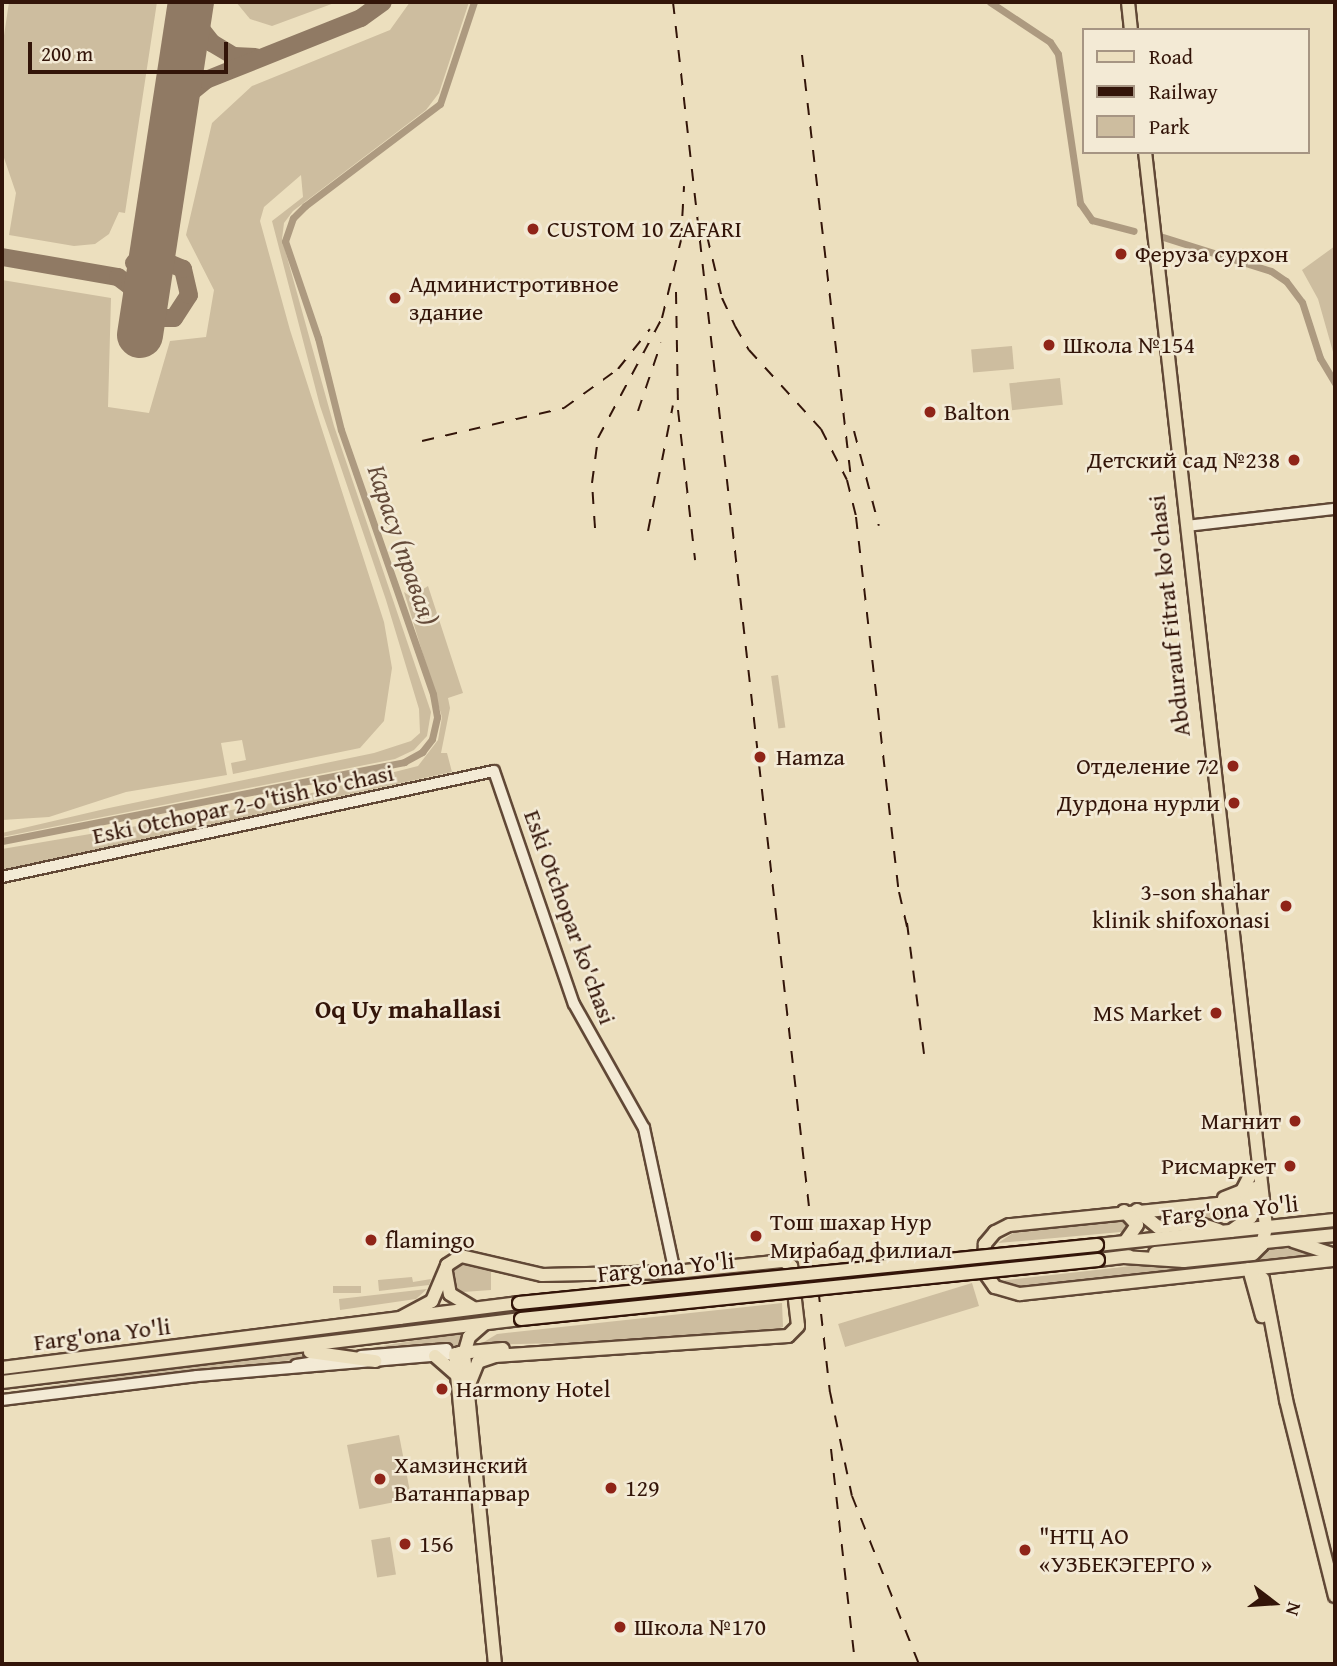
<!DOCTYPE html>
<html>
<head>
<meta charset="utf-8">
<style>
  body { margin:0 }
  #map { position:relative; width:1337px; height:1666px; overflow:hidden; background:#ecdfbe; font-family:"Gentium Book Plus",serif }
  div>[style] { position:absolute }
  [style*='--x'] { left:calc(var(--x)*1px); top:calc(var(--y)*1px); width:calc(var(--w)*1px); rotate:calc(var(--a)*1deg) }
  .green>* { inset:0; background:#cdbd9f; transform-origin:0 0 }
  .canal>* { height:7px; margin:-3.5px; padding:0 3.5px; transform-origin:3.5px; border-radius:3.5px; background:#ad9a80 }
  .taxiway>* { height:18px; margin:-9px; padding:0 9px; transform-origin:9px; border-radius:9px; background:#907a64 }
  .runway>* { height:46px; margin:-23px; padding:0 23px; transform-origin:23px; border-radius:23px; background:#907a64 }
  .roads { filter:drop-shadow(2px 0 #614836) drop-shadow(-2px 0 #614836) drop-shadow(0 2px #614836) drop-shadow(0 -2px #614836) }
  .minor>* { height:10px; margin:-5px; padding:0 5px; transform-origin:5px; border-radius:5px; background:#f3ead5 }
  .major>* { height:12px; margin:-6px; padding:0 6px; transform-origin:6px; border-radius:6px; background:#ecdfbe }
  .rail>* { height:2px; margin-top:-1px; transform-origin:0; background:repeating-linear-gradient(90deg,#331509 0 12px,transparent 0 24px) }
  .bridges { filter:drop-shadow(2px 0 #331509) drop-shadow(-2px 0 #331509) drop-shadow(0 2px #331509) drop-shadow(0 -2px #331509) }
  .major-bridge>* { height:12px; margin:-6px; padding:0 6px; transform-origin:6px; border-radius:6px; background:#ecdfbe }
  .dots>* { width:19px; height:19px; translate:-50% -50%; box-sizing:border-box; border:4px solid #f3ead5; border-radius:50% }
  span { translate:-50% -50%; white-space:nowrap; text-align:center; line-height:1.15; -webkit-text-stroke:5px #f3ead5; paint-order:stroke }
  .poi-label { font-size:24px; color:#331509 }
  .left { translate:0 -50%; text-align:left }
  .right { translate:-100% -50%; text-align:right }
  .street-label { font-size:24px; color:#331509 }
  .water-label { font-size:26px; color:#644a39; font-style:italic }
  .neighbourhood-label { font-size:26px; color:#331509; font-weight:700 }
  .frame { position:absolute; inset:0; border:4px solid #331509; pointer-events:none }
  .legend { position:absolute; left:1082px; top:28px; width:228px; height:126px; box-sizing:border-box; background:#f3ead5; border:2px solid #a69583; margin:0; padding:9px 12px; list-style:none; font-size:21px; color:#331509 }
  .legend li { display:flex; align-items:center; gap:14px; height:35px }
  .legend b { width:35px; border:2px solid #a69583 }
  .north { position:absolute; left:1239px; top:1568px; width:70px; height:70px; -webkit-text-stroke:5px #f3ead5; paint-order:stroke; rotate:107deg; font-size:19px; font-weight:700; line-height:28px; text-align:center; color:#331509 }
  .north::after { content:''; display:block; margin:auto; width:24px; height:32px; background:#331509; clip-path:polygon(50% 0,100% 100%,50% 72%,0 100%) }
  .scale { position:absolute; left:28px; top:42px; width:200px; height:32px; box-sizing:border-box; border:4px solid #331509; border-top:0; padding-left:9px; font-size:21px; line-height:24px; white-space:nowrap; color:#331509; -webkit-text-stroke:5px #f3ead5; paint-order:stroke }
</style>
</head>
<body>
<div id="map">
  <div class="green">
    <i style="clip-path:polygon(9px 2px,157px 2px,125px 213px,119px 212px,109px 234px,95px 244px,74px 246px,9px 235px,16px 193px,2px 152px,2px 49px)"></i>
    <i style="clip-path:polygon(236px 2px,337px 2px,272px 26px,250px 19px)"></i>
    <i style="clip-path:polygon(410px 2px,469px 2px,439px 93px,426px 110px,293px 211px,284px 223px,282px 239px,334px 426px,431px 712px,427px 736px,414px 750px,395px 759px,2px 837px,2px 833px,109px 808px,374px 753px,411px 741px,420px 733px,419px 709px,386px 600px,320px 406px,272px 221px,303px 197px,301px 175px,264px 207px,260px 221px,290px 330px,384px 622px,392px 668px,384px 721px,360px 748px,233px 774px,231px 763px,246px 760px,242px 740px,221px 743px,227px 775px,126px 792px,49px 817px,2px 820px,2px 280px,111px 298px,108px 407px,149px 413px,170px 341px,206px 337px,214px 290px,186px 235px,212px 123px,252px 86px,390px 30px)"></i>
    <i style="clip-path:polygon(1335px 246px,1335px 359px,1318px 299px,1302px 270px)"></i>
    <i style="left:1012px;top:346px;width:23px;height:41px;rotate:85deg"></i>
    <i style="left:1060px;top:378px;width:27px;height:51px;rotate:84deg"></i>
    <i style="clip-path:polygon(428px 586px,463px 693px,448px 698px,450px 708px,441px 753px,447px 753px,452px 772px,2px 870px,2px 849px,272px 803px,418px 766px,438px 740px,442px 717px,404px 592px,411px 597px)"></i>
    <i style="left:778px;top:675px;width:53px;height:7px;rotate:82deg"></i>
    <i style="clip-path:polygon(1251px 1200px,1244px 1218px,1228px 1221px,1157px 1221px,1150px 1216px)"></i>
    <i style="clip-path:polygon(1126px 1217px,1132px 1231px,998px 1243px,1016px 1231px)"></i>
    <i style="clip-path:polygon(1288px 1246px,1330px 1257px,1251px 1264px,1247px 1259px,1268px 1248px)"></i>
    <i style="clip-path:polygon(461px 1261px,491px 1271px,491px 1290px,463px 1292px,452px 1285px,452px 1269px)"></i>
    <i style="clip-path:polygon(1149px 1264px,1239px 1264px,1017px 1288px,999px 1281px)"></i>
    <i style="clip-path:polygon(412px 1277px,413px 1282px,431px 1279px,429px 1285px,379px 1291px,378px 1280px)"></i>
    <i style="left:972px;top:1283px;width:24px;height:140px;rotate:73deg"></i>
    <i style="left:361px;top:1286px;width:7px;height:28px;rotate:90deg"></i>
    <i style="clip-path:polygon(427px 1289px,416px 1299px,340px 1310px,339px 1299px)"></i>
    <i style="clip-path:polygon(782px 1303px,783px 1327px,777px 1329px,612px 1342px,479px 1345px,497px 1334px)"></i>
    <i style="clip-path:polygon(465px 1332px,459px 1345px,366px 1352px,321px 1348px,364px 1349px)"></i>
    <i style="clip-path:polygon(322px 1353px,337px 1355px,2px 1393px,238px 1358px)"></i>
    <i style="left:399px;top:1435px;width:65px;height:53px;rotate:79deg"></i>
    <i style="left:390px;top:1537px;width:38px;height:19px;rotate:81deg"></i>
  </div>
  <div class="canal">
    <i style="--x:990;--y:2;--w:72;--a:33.7"></i>
    <i style="--x:1050;--y:42;--w:14;--a:56"></i>
    <i style="--x:1058;--y:54;--w:151;--a:81.6"></i>
    <i style="--x:1080;--y:203;--w:21;--a:55"></i>
    <i style="--x:1092;--y:220;--w:43;--a:14.7"></i>
    <i style="--x:1163;--y:237;--w:113;--a:17.5"></i>
    <i style="--x:1271;--y:271;--w:18;--a:34"></i>
    <i style="--x:1286;--y:281;--w:26;--a:53"></i>
    <i style="--x:1302;--y:302;--w:59;--a:72.2"></i>
    <i style="--x:1320;--y:358;--w:29;--a:59"></i>
    <i style="--x:2;--y:841;--w:410;--a:-11.1"></i>
    <i style="--x:404;--y:762;--w:21;--a:-29"></i>
    <i style="--x:422;--y:752;--w:16;--a:-52"></i>
    <i style="--x:432;--y:739;--w:23;--a:-77"></i>
    <i style="--x:437;--y:717;--w:23;--a:-100"></i>
    <i style="--x:433;--y:694;--w:280;--a:-109.2"></i>
    <i style="--x:341;--y:430;--w:95;--a:-104"></i>
    <i style="--x:318;--y:338;--w:102;--a:-108.8"></i>
    <i style="--x:285;--y:241;--w:24;--a:-71"></i>
    <i style="--x:293;--y:218;--w:17;--a:-45"></i>
    <i style="--x:305;--y:206;--w:169;--a:-37.1"></i>
    <i style="--x:440;--y:104;--w:108;--a:-71.6"></i>
  </div>
  <div class="taxiway">
    <i style="--x:192;--y:2;--w:23;--a:77"></i>
    <i style="--x:197;--y:24;--w:24;--a:52"></i>
    <i style="--x:212;--y:43;--w:26;--a:31"></i>
    <i style="--x:234;--y:56;--w:21;--a:3"></i>
    <i style="--x:171;--y:131;--w:35;--a:-68"></i>
    <i style="--x:184;--y:98;--w:28;--a:-39"></i>
    <i style="--x:206;--y:80;--w:167;--a:-21.8"></i>
    <i style="--x:361;--y:18;--w:27;--a:-36"></i>
    <i style="--x:2;--y:257;--w:118;--a:9.8"></i>
    <i style="--x:118;--y:277;--w:15;--a:37"></i>
    <i style="--x:130;--y:286;--w:37;--a:59"></i>
    <i style="--x:149;--y:318;--w:25;--a:0"></i>
    <i style="--x:174;--y:318;--w:27;--a:-57"></i>
    <i style="--x:189;--y:295;--w:27;--a:-103"></i>
    <i style="--x:183;--y:269;--w:26;--a:-157"></i>
    <i style="--x:159;--y:259;--w:23;--a:173"></i>
    <i style="--x:134;--y:263;--w:21;--a:-45"></i>
    <i style="--x:149;--y:248;--w:27;--a:-73"></i>
  </div>
  <div class="runway">
    <i style="--x:140;--y:335;--w:337;--a:-81.3"></i>
  </div>
  <div class="roads">
    <div class="minor">
      <i style="--x:1187;--y:526;--w:149;--a:-6.6"></i>
      <i style="--x:2;--y:877;--w:503;--a:-12.16"></i>
      <i style="--x:494;--y:771;--w:246;--a:71.1"></i>
      <i style="--x:574;--y:1004;--w:142;--a:60.6"></i>
      <i style="--x:644;--y:1128;--w:147;--a:77.9"></i>
      <i style="--x:361;--y:1356;--w:86;--a:-4.7"></i>
      <i style="--x:296;--y:1365;--w:39;--a:-9"></i>
      <i style="--x:2;--y:1400;--w:196;--a:-7"></i>
      <i style="--x:197;--y:1376;--w:259;--a:-4.9"></i>
    </div>
    <div class="major">
      <i style="--x:1128;--y:2;--w:28;--a:84"></i>
      <i style="--x:1255;--y:1188;--w:12;--a:121"></i>
      <i style="--x:1249;--y:1198;--w:13;--a:162"></i>
      <i style="--x:1237;--y:1202;--w:229;--a:174.2"></i>
      <i style="--x:1009;--y:1225;--w:16;--a:153"></i>
      <i style="--x:995;--y:1232;--w:16;--a:130"></i>
      <i style="--x:985;--y:1244;--w:26;--a:94"></i>
      <i style="--x:983;--y:1270;--w:21;--a:55"></i>
      <i style="--x:995;--y:1287;--w:26;--a:16"></i>
      <i style="--x:1020;--y:1294;--w:317;--a:-6.2"></i>
      <i style="--x:1224;--y:1198;--w:19;--a:-21"></i>
      <i style="--x:1242;--y:1191;--w:22;--a:-63"></i>
      <i style="--x:1137;--y:1210;--w:27;--a:39"></i>
      <i style="--x:1158;--y:1227;--w:39;--a:-6"></i>
      <i style="--x:1197;--y:1223;--w:23;--a:18"></i>
      <i style="--x:1124;--y:1211;--w:19;--a:47"></i>
      <i style="--x:1137;--y:1225;--w:19;--a:125"></i>
      <i style="--x:1231;--y:1231;--w:24;--a:-35"></i>
      <i style="--x:1251;--y:1217;--w:25;--a:-81"></i>
      <i style="--x:1293;--y:1241;--w:44;--a:18.4"></i>
      <i style="--x:1097;--y:1245;--w:239;--a:-6"></i>
      <i style="--x:1155;--y:1253;--w:181;--a:-5.7"></i>
      <i style="--x:1124;--y:1257;--w:60;--a:3.8"></i>
      <i style="--x:1184;--y:1261;--w:69;--a:-5.8"></i>
      <i style="--x:1253;--y:1254;--w:13;--a:-45"></i>
      <i style="--x:1262;--y:1245;--w:18;--a:-77"></i>
      <i style="--x:1266;--y:1227;--w:1082;--a:-96.42"></i>
      <i style="--x:1098;--y:1260;--w:31;--a:-7"></i>
      <i style="--x:1249;--y:1269;--w:49;--a:74.5"></i>
      <i style="--x:1250;--y:1269;--w:16;--a:38"></i>
      <i style="--x:1263;--y:1279;--w:123;--a:79.2"></i>
      <i style="--x:1286;--y:1400;--w:202;--a:76"></i>
      <i style="--x:446;--y:1272;--w:22;--a:80"></i>
      <i style="--x:450;--y:1294;--w:26;--a:31"></i>
      <i style="--x:400;--y:1318;--w:36;--a:-28"></i>
      <i style="--x:432;--y:1301;--w:39;--a:-67"></i>
      <i style="--x:447;--y:1265;--w:17;--a:-33"></i>
      <i style="--x:461;--y:1256;--w:83;--a:13.2"></i>
      <i style="--x:542;--y:1275;--w:133;--a:-1.3"></i>
      <i style="--x:675;--y:1272;--w:110;--a:-5.8"></i>
      <i style="--x:784;--y:1261;--w:9;--a:36"></i>
      <i style="--x:791;--y:1266;--w:60;--a:83.3"></i>
      <i style="--x:798;--y:1326;--w:14;--a:135"></i>
      <i style="--x:788;--y:1336;--w:294;--a:176.1"></i>
      <i style="--x:495;--y:1356;--w:18;--a:161"></i>
      <i style="--x:478;--y:1362;--w:29;--a:112"></i>
      <i style="--x:484;--y:1324;--w:20;--a:139"></i>
      <i style="--x:469;--y:1337;--w:18;--a:106"></i>
      <i style="--x:464;--y:1354;--w:312;--a:84.3"></i>
      <i style="--x:310;--y:1352;--w:66;--a:7.9"></i>
      <i style="--x:459;--y:1353;--w:44;--a:-5.2"></i>
      <i style="--x:455;--y:1354;--w:104;--a:84.5"></i>
      <i style="--x:435;--y:1356;--w:28;--a:41"></i>
      <i style="--x:2;--y:1368;--w:521;--a:-7.17"></i>
      <i style="--x:2;--y:1382;--w:523;--a:-6.92"></i>
    </div>
  </div>
  <div class="rail">
    <i style="--x:673;--y:2;--w:1399;--a:83.56"></i>
    <i style="--x:830;--y:1392;--w:106;--a:78.1"></i>
    <i style="--x:852;--y:1496;--w:181;--a:68.3"></i>
    <i style="--x:802;--y:55;--w:424;--a:83.4"></i>
    <i style="--x:707;--y:236;--w:64;--a:76.4"></i>
    <i style="--x:722;--y:298;--w:31;--a:65"></i>
    <i style="--x:735;--y:326;--w:28;--a:60"></i>
    <i style="--x:749;--y:350;--w:107;--a:47.7"></i>
    <i style="--x:821;--y:429;--w:57;--a:63"></i>
    <i style="--x:847;--y:480;--w:38;--a:76"></i>
    <i style="--x:856;--y:517;--w:377;--a:83.5"></i>
    <i style="--x:899;--y:892;--w:40;--a:77"></i>
    <i style="--x:676;--y:292;--w:118;--a:89"></i>
    <i style="--x:678;--y:410;--w:151;--a:83.5"></i>
    <i style="--x:638;--y:411;--w:72;--a:-71.3"></i>
    <i style="--x:854;--y:431;--w:98;--a:75.3"></i>
    <i style="--x:422;--y:441;--w:146;--a:-13.1"></i>
    <i style="--x:564;--y:408;--w:67;--a:-35.8"></i>
    <i style="--x:618;--y:369;--w:51;--a:-51.3"></i>
    <i style="--x:595;--y:528;--w:45;--a:-93.8"></i>
    <i style="--x:592;--y:483;--w:45;--a:-82.4"></i>
    <i style="--x:598;--y:438;--w:136;--a:-61.9"></i>
    <i style="--x:662;--y:318;--w:80;--a:-76.3"></i>
    <i style="--x:681;--y:240;--w:54;--a:-86.8"></i>
    <i style="--x:648;--y:531;--w:128;--a:-78.8"></i>
    <i style="--x:907;--y:923;--w:132;--a:82.6"></i>
    <i style="--x:831;--y:1449;--w:216;--a:83.6"></i>
  </div>
  <div class="bridges">
    <div class="major-bridge">
      <i style="--x:519;--y:1303;--w:581;--a:-5.73"></i>
      <i style="--x:521;--y:1319;--w:580;--a:-5.84"></i>
    </div>
  </div>
  <div class="dots">
    <i style="left:533px;top:229px;background:#8f2418"></i>
    <i style="left:1121px;top:254px;background:#8f2418"></i>
    <i style="left:395px;top:298px;background:#8f2418"></i>
    <i style="left:1049px;top:345px;background:#8f2418"></i>
    <i style="left:930px;top:412px;background:#8f2418"></i>
    <i style="left:1294px;top:460px;background:#8f2418"></i>
    <i style="left:760px;top:757px;background:#8f2418"></i>
    <i style="left:1233px;top:766px;background:#8f2418"></i>
    <i style="left:1234px;top:803px;background:#8f2418"></i>
    <i style="left:1286px;top:906px;background:#8f2418"></i>
    <i style="left:1216px;top:1013px;background:#8f2418"></i>
    <i style="left:1295px;top:1121px;background:#8f2418"></i>
    <i style="left:1290px;top:1166px;background:#8f2418"></i>
    <i style="left:756px;top:1236px;background:#8f2418"></i>
    <i style="left:371px;top:1240px;background:#8f2418"></i>
    <i style="left:442px;top:1389px;background:#8f2418"></i>
    <i style="left:380px;top:1479px;background:#8f2418"></i>
    <i style="left:611px;top:1488px;background:#8f2418"></i>
    <i style="left:405px;top:1544px;background:#8f2418"></i>
    <i style="left:1025px;top:1550px;background:#8f2418"></i>
    <i style="left:620px;top:1627px;background:#8f2418"></i>
  </div>
  <div class="poi-label">
    <span class="left" style="left:547px;top:229px">CUSTOM 10 ZAFARI</span>
    <span class="left" style="left:1135px;top:254px">Феруза сурхон</span>
    <span class="left" style="left:409px;top:298px">Администротивное<br>здание</span>
    <span class="left" style="left:1063px;top:345px">Школа №154</span>
    <span class="left" style="left:944px;top:412px">Balton</span>
    <span class="right" style="left:1280px;top:460px">Детский сад №238</span>
    <span class="left" style="left:776px;top:757px">Hamza</span>
    <span class="right" style="left:1219px;top:766px">Отделение 72</span>
    <span class="right" style="left:1220px;top:803px">Дурдона нурли</span>
    <span class="right" style="left:1270px;top:906px">3-son shahar<br>klinik shifoxonasi</span>
    <span class="right" style="left:1202px;top:1013px">MS Market</span>
    <span class="right" style="left:1281px;top:1121px">Магнит</span>
    <span class="right" style="left:1276px;top:1166px">Рисмаркет</span>
    <span class="left" style="left:770px;top:1236px">Тош шахар Нур<br>Мирабад филиал</span>
    <span class="left" style="left:385px;top:1240px">flamingo</span>
    <span class="left" style="left:456px;top:1389px">Harmony Hotel</span>
    <span class="left" style="left:394px;top:1479px">Хамзинский<br>Ватанпарвар</span>
    <span class="left" style="left:625px;top:1488px">129</span>
    <span class="left" style="left:1039px;top:1550px">"НТЦ АО<br>«УЗБЕКЭГЕРГО »</span>
    <span class="left" style="left:419px;top:1544px">156</span>
    <span class="left" style="left:634px;top:1627px">Школа №170</span>
  </div>
  <div class="street-label">
    <span style="left:1169px;top:616px;rotate:-96deg">Abdurauf Fitrat ko'chasi</span>
    <span style="left:243px;top:804px;rotate:-12deg">Eski Otchopar 2-o'tish ko'chasi</span>
    <span style="left:570px;top:917px;rotate:70deg">Eski Otchopar ko'chasi</span>
    <span style="left:1230px;top:1210px;rotate:-6deg">Farg'ona Yo'li</span>
    <span style="left:666px;top:1267px;rotate:-6deg">Farg'ona Yo'li</span>
    <span style="left:102px;top:1334px;rotate:-7deg">Farg'ona Yo'li</span>
  </div>
  <div class="water-label">
    <span style="left:403px;top:545px;rotate:71deg">Карасу (правая)</span>
  </div>
  <div class="neighbourhood-label">
    <span style="left:408px;top:1009px">Oq Uy mahallasi</span>
  </div>
  <div class="frame"></div>
  <ul class="legend">
  <li><b style="height:9px;background:#ecdfbe"></b>Road</li>
  <li><b style="height:9px;background:#331509"></b>Railway</li>
  <li><b style="height:19px;background:#cdbd9f"></b>Park</li>
  </ul>
  <div class="north">N</div>
  <div class="scale">200 m</div>
</div>
</body>
</html>
